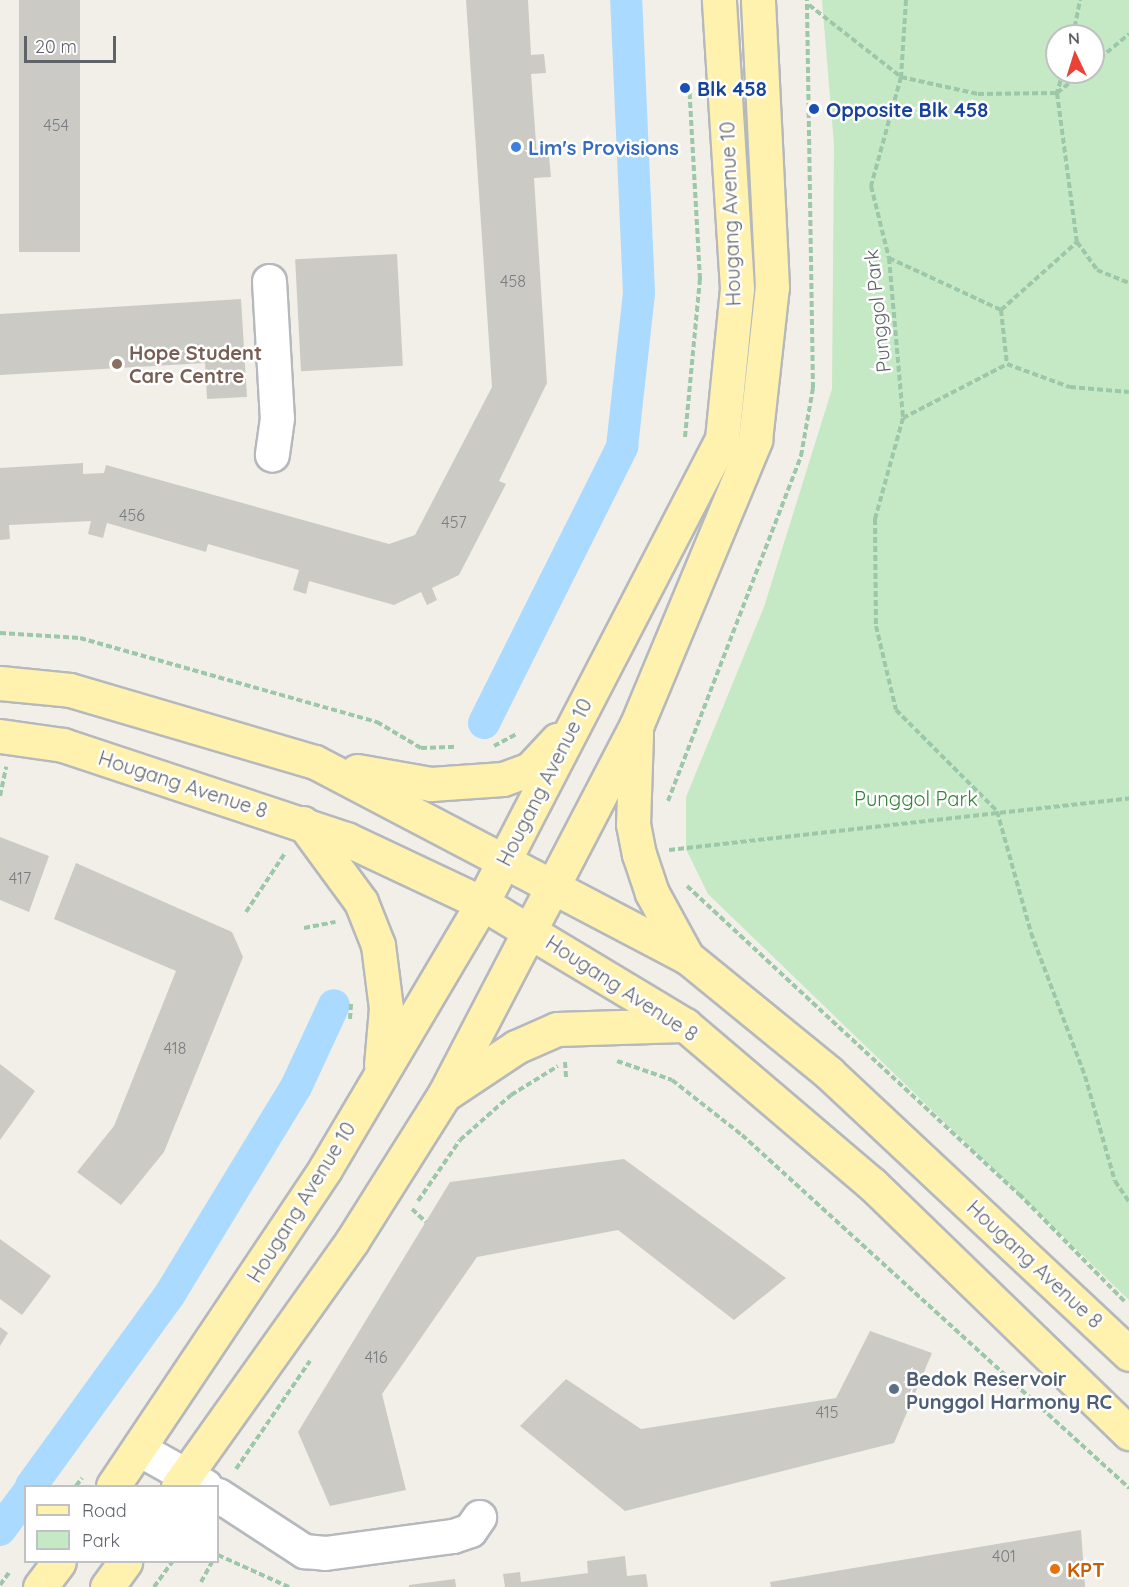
<!DOCTYPE html>
<html>
<head>
<meta charset="utf-8">
<style>
  body { margin:0 }
  #map { position:relative; width:1129px; height:1587px; overflow:hidden; background:#f1efe8; font-family:Quicksand,sans-serif }
  div>[style] { position:absolute }
  [style*='--x'] { left:calc(var(--x)*1px); top:calc(var(--y)*1px); width:calc(var(--w)*1px); rotate:calc(var(--a)*1deg) }
  .green>* { inset:0; background:#c5e8c5 }
  .canal>* { height:32px; margin:-16px; padding:0 16px; transform-origin:16px; border-radius:16px; background:#aadaff }
  .building>* { inset:0; background:#cccac5; transform-origin:0 0 }
  .path>* { height:4px; margin-top:-2px; transform-origin:0; background:repeating-linear-gradient(90deg,#9cc7a9 0 6px,transparent 0 9px) }
  .roads { filter:drop-shadow(2px 0 #b5b8bc) drop-shadow(-2px 0 #b5b8bc) drop-shadow(0 2px #b5b8bc) drop-shadow(0 -2px #b5b8bc) }
  .minor>* { height:33px; margin:-16.5px; padding:0 16.5px; transform-origin:16.5px; border-radius:16.5px; background:#fff }
  .major>* { height:33px; margin:-16.5px; padding:0 16.5px; transform-origin:16.5px; border-radius:16.5px; background:#fff2af }
  .dots>* { width:16px; height:16px; translate:-50% -50%; box-sizing:border-box; border:3px solid #fff; border-radius:50% }
  span { translate:-50% -50%; white-space:nowrap; text-align:center; line-height:1.15; -webkit-text-stroke:5px #fff; paint-order:stroke }
  .number-label { font-size:16px; color:#7a7d7f }
  .number-label span { -webkit-text-stroke-width:0 }
  .transit-label { font-size:20px; color:#164399; font-weight:700 }
  .left { translate:0 -50%; text-align:left }
  .shop-label { font-size:20px; color:#366cbe; font-weight:700 }
  .street-label { font-size:20px; color:#5f6368 }
  .education-label { font-size:20px; color:#785e54; font-weight:700 }
  .park-label { font-size:20px; color:#348238 }
  .service-label { font-size:20px; color:#4e5e75; font-weight:700 }
  .food-label { font-size:20px; color:#c56008; font-weight:700 }
  .legend { position:absolute; left:24px; top:1485px; width:195px; height:78px; box-sizing:border-box; background:#fff; border:2px solid #bfc1c3; margin:0; padding:8px 10px; list-style:none; font-size:18px; color:#5f6368 }
  .legend li { display:flex; align-items:center; gap:12px; height:30px }
  .legend b { width:30px; border:2px solid #bfc1c3 }
  .north { position:absolute; left:1045px; top:24px; width:60px; height:60px; box-sizing:border-box; background:#fff; border:2px solid #bfc1c3; border-radius:50%; rotate:356deg; font-size:16px; font-weight:700; line-height:24px; text-align:center; color:#5f6368 }
  .north::after { content:''; display:block; margin:auto; width:21px; height:27px; background:#ea4335; clip-path:polygon(50% 0,100% 100%,50% 72%,0 100%) }
  .scale { position:absolute; left:24px; top:36px; width:92px; height:27px; box-sizing:border-box; border:3px solid #5f6368; border-top:0; padding-left:8px; font-size:18px; line-height:21px; white-space:nowrap; color:#5f6368; -webkit-text-stroke:4px #fff; paint-order:stroke }
</style>
</head>
<body>
<div id="map">
  <div class="green">
    <i style="clip-path:polygon(evenodd,822px 0,1129px 0,1129px 1300px,708px 894px,686px 849px,686px 797px,764px 607px,832px 389px,834px 145px,822px 0,1057px 36px,1093px 36px,1093px 72px,1057px 72px,1057px 36px)"></i>
  </div>
  <div class="canal">
    <i style="--x:484;--y:723;--w:309;--a:-63.4"></i>
    <i style="--x:622;--y:447;--w:155;--a:-83.7"></i>
    <i style="--x:639;--y:293;--w:293;--a:-92.5"></i>
    <i style="--x:31;--y:1486;--w:237;--a:-54.1"></i>
    <i style="--x:170;--y:1294;--w:242;--a:-58.7"></i>
    <i style="--x:296;--y:1087;--w:90;--a:-65.1"></i>
    <i style="--x:0;--y:1530;--w:44;--a:-53.4"></i>
  </div>
  <div class="building">
    <i style="left:19px;top:0;width:61px;height:252px"></i>
    <i style="clip-path:polygon(466px 0,528px 0,531px 55px,544px 54px,546px 73px,531px 74px,537px 157px,549px 156px,551px 177px,534px 178px,547px 383px,499px 481px,506px 484px,459px 575px,432px 588px,437px 600px,427px 605px,421px 592px,394px 605px,309px 581px,306px 594px,293px 590px,299px 570px,208px 544px,206px 552px,107px 523px,103px 538px,88px 534px,91px 521px,9px 525px,10px 539px,0 540px,0 468px,83px 463px,83px 474px,104px 473px,106px 465px,389px 544px,415px 535px,492px 387px)"></i>
    <i style="left:397px;top:254px;width:112px;height:102px;rotate:87deg"></i>
    <i style="clip-path:polygon(241px 299px,247px 397px,207px 399px,205px 363px,0 375px,0 314px)"></i>
    <i style="clip-path:polygon(0 837px,49px 856px,29px 912px,0 900px)"></i>
    <i style="clip-path:polygon(76px 863px,232px 932px,243px 957px,164px 1152px,121px 1205px,77px 1172px,114px 1126px,176px 971px,54px 919px)"></i>
    <i style="clip-path:polygon(0 1064px,35px 1091px,0 1140px)"></i>
    <i style="clip-path:polygon(624px 1159px,786px 1278px,734px 1320px,618px 1230px,477px 1257px,382px 1394px,406px 1490px,330px 1506px,298px 1432px,450px 1182px)"></i>
    <i style="clip-path:polygon(0 1239px,51px 1276px,22px 1315px,0 1299px)"></i>
    <i style="clip-path:polygon(0 1327px,8px 1333px,0 1346px)"></i>
    <i style="clip-path:polygon(870px 1331px,932px 1353px,894px 1443px,625px 1511px,520px 1426px,566px 1379px,641px 1429px,836px 1398px)"></i>
    <i style="clip-path:polygon(1081px 1530px,1085px 1587px,771px 1587px,770px 1582px)"></i>
    <i style="clip-path:polygon(625px 1556px,627px 1576px,646px 1574px,648px 1587px,505px 1587px,503px 1574px,520px 1572px,521px 1582px,588px 1573px,587px 1561px)"></i>
    <i style="clip-path:polygon(455px 1579px,456px 1587px,409px 1587px,409px 1585px)"></i>
  </div>
  <div class="path">
    <i style="--x:906;--y:0;--w:77;--a:93.7"></i>
    <i style="--x:901;--y:77;--w:113;--a:105.4"></i>
    <i style="--x:871;--y:186;--w:74;--a:76"></i>
    <i style="--x:889;--y:258;--w:161;--a:85"></i>
    <i style="--x:903;--y:418;--w:105;--a:105.5"></i>
    <i style="--x:875;--y:519;--w:107;--a:89.5"></i>
    <i style="--x:876;--y:626;--w:86;--a:76.6"></i>
    <i style="--x:896;--y:710;--w:143;--a:45"></i>
    <i style="--x:997;--y:811;--w:127;--a:74.4"></i>
    <i style="--x:1031;--y:933;--w:153;--a:69.3"></i>
    <i style="--x:1085;--y:1076;--w:109;--a:74.1"></i>
    <i style="--x:1115;--y:1181;--w:25;--a:56"></i>
    <i style="--x:809;--y:5;--w:117;--a:38"></i>
    <i style="--x:901;--y:77;--w:79;--a:12.4"></i>
    <i style="--x:978;--y:94;--w:79;--a:-0.7"></i>
    <i style="--x:1057;--y:93;--w:33;--a:-39"></i>
    <i style="--x:1073;--y:36;--w:37;--a:-79"></i>
    <i style="--x:1093;--y:64;--w:47;--a:-39.8"></i>
    <i style="--x:1063;--y:72;--w:22;--a:106"></i>
    <i style="--x:1057;--y:93;--w:150;--a:82.4"></i>
    <i style="--x:1077;--y:242;--w:34;--a:54"></i>
    <i style="--x:1097;--y:270;--w:35;--a:22"></i>
    <i style="--x:889;--y:258;--w:123;--a:24.9"></i>
    <i style="--x:1001;--y:310;--w:102;--a:-41.8"></i>
    <i style="--x:1001;--y:310;--w:54;--a:83.7"></i>
    <i style="--x:903;--y:418;--w:117;--a:-27.4"></i>
    <i style="--x:1007;--y:364;--w:67;--a:20.1"></i>
    <i style="--x:1070;--y:387;--w:59;--a:4.8"></i>
    <i style="--x:685;--y:437;--w:159;--a:-84.6"></i>
    <i style="--x:700;--y:279;--w:196;--a:-93.2"></i>
    <i style="--x:0;--y:633;--w:80;--a:3.6"></i>
    <i style="--x:80;--y:638;--w:309;--a:15.8"></i>
    <i style="--x:377;--y:722;--w:51;--a:30.6"></i>
    <i style="--x:421;--y:748;--w:36;--a:-2"></i>
    <i style="--x:494;--y:746;--w:26;--a:-28"></i>
    <i style="--x:0;--y:796;--w:30;--a:-78"></i>
    <i style="--x:668;--y:801;--w:370;--a:-68.9"></i>
    <i style="--x:801;--y:456;--w:69;--a:-80"></i>
    <i style="--x:813;--y:388;--w:388;--a:-90.9"></i>
    <i style="--x:669;--y:850;--w:463;--a:-6.4"></i>
    <i style="--x:687;--y:886;--w:453;--a:42.9"></i>
    <i style="--x:1019;--y:1194;--w:151;--a:45.5"></i>
    <i style="--x:246;--y:912;--w:71;--a:-56.5"></i>
    <i style="--x:304;--y:928;--w:32;--a:-11"></i>
    <i style="--x:350;--y:1019;--w:16;--a:-86"></i>
    <i style="--x:617;--y:1061;--w:58;--a:19.1"></i>
    <i style="--x:672;--y:1080;--w:89;--a:38.2"></i>
    <i style="--x:742;--y:1135;--w:524;--a:42.37"></i>
    <i style="--x:565;--y:1062;--w:16;--a:86"></i>
    <i style="--x:418;--y:1201;--w:74;--a:-55.5"></i>
    <i style="--x:460;--y:1140;--w:68;--a:-41.4"></i>
    <i style="--x:511;--y:1095;--w:55;--a:-31.7"></i>
    <i style="--x:412;--y:1209;--w:19;--a:43"></i>
    <i style="--x:236;--y:1469;--w:131;--a:-55.6"></i>
    <i style="--x:76;--y:1486;--w:10;--a:-53"></i>
    <i style="--x:218;--y:1555;--w:78;--a:24.3"></i>
    <i style="--x:201;--y:1582;--w:23;--a:-61"></i>
    <i style="--x:0;--y:1585;--w:17;--a:-54"></i>
    <i style="--x:154;--y:1587;--w:31;--a:-54"></i>
  </div>
  <div class="roads">
    <div class="minor">
      <i style="--x:269;--y:281;--w:137;--a:86.7"></i>
      <i style="--x:277;--y:418;--w:37;--a:98"></i>
      <i style="--x:139;--y:1449;--w:76;--a:29.3"></i>
      <i style="--x:218;--y:1495;--w:103;--a:33.1"></i>
      <i style="--x:304;--y:1551;--w:21;--a:5"></i>
      <i style="--x:325;--y:1553;--w:129;--a:-7.6"></i>
      <i style="--x:453;--y:1536;--w:18;--a:-19"></i>
      <i style="--x:470;--y:1530;--w:16;--a:-55"></i>
    </div>
    <div class="major">
      <i style="--x:0;--y:683;--w:70;--a:5.7"></i>
      <i style="--x:70;--y:690;--w:255;--a:16.4"></i>
      <i style="--x:315;--y:762;--w:420;--a:27.7"></i>
      <i style="--x:687;--y:957;--w:183;--a:39.2"></i>
      <i style="--x:829;--y:1073;--w:411;--a:43.1"></i>
      <i style="--x:636;--y:734;--w:90;--a:91.9"></i>
      <i style="--x:633;--y:824;--w:31;--a:79"></i>
      <i style="--x:639;--y:854;--w:41;--a:71.6"></i>
      <i style="--x:652;--y:893;--w:73;--a:61.3"></i>
      <i style="--x:0;--y:736;--w:64;--a:8.1"></i>
      <i style="--x:63;--y:745;--w:298;--a:18.4"></i>
      <i style="--x:346;--y:839;--w:150;--a:25.2"></i>
      <i style="--x:482;--y:903;--w:237;--a:31"></i>
      <i style="--x:685;--y:1025;--w:245;--a:40.4"></i>
      <i style="--x:872;--y:1184;--w:358;--a:44.1"></i>
      <i style="--x:357;--y:771;--w:75;--a:10"></i>
      <i style="--x:431;--y:784;--w:72;--a:-4"></i>
      <i style="--x:503;--y:779;--w:29;--a:-20"></i>
      <i style="--x:530;--y:769;--w:40;--a:-47"></i>
      <i style="--x:303;--y:823;--w:98;--a:53.7"></i>
      <i style="--x:361;--y:902;--w:46;--a:68.4"></i>
      <i style="--x:378;--y:945;--w:64;--a:82.8"></i>
      <i style="--x:386;--y:1008;--w:57;--a:95"></i>
      <i style="--x:447;--y:1093;--w:83;--a:-33.7"></i>
      <i style="--x:516;--y:1047;--w:45;--a:-23.7"></i>
      <i style="--x:557;--y:1029;--w:126;--a:-1.8"></i>
      <i style="--x:113;--y:1486;--w:381;--a:-56.2"></i>
      <i style="--x:325;--y:1169;--w:309;--a:-59.4"></i>
      <i style="--x:482;--y:903;--w:522;--a:-62.65"></i>
      <i style="--x:722;--y:439;--w:152;--a:-84.3"></i>
      <i style="--x:737;--y:288;--w:289;--a:-93.6"></i>
      <i style="--x:178;--y:1486;--w:301;--a:-54.6"></i>
      <i style="--x:352;--y:1241;--w:173;--a:-57.8"></i>
      <i style="--x:444;--y:1095;--w:418;--a:-62.5"></i>
      <i style="--x:637;--y:724;--w:308;--a:-67.4"></i>
      <i style="--x:755;--y:440;--w:154;--a:-83.7"></i>
      <i style="--x:772;--y:287;--w:287;--a:-92.8"></i>
      <i style="--x:40;--y:1587;--w:31;--a:-53"></i>
      <i style="--x:107;--y:1587;--w:31;--a:-54"></i>
    </div>
  </div>
  <div class="dots">
    <i style="left:685px;top:88px;background:#1a4fb4"></i>
    <i style="left:814px;top:109px;background:#1a4fb4"></i>
    <i style="left:516px;top:147px;background:#3f7fe0"></i>
    <i style="left:117px;top:364px;background:#8d6e63"></i>
    <i style="left:894px;top:1389px;background:#5c6f8a"></i>
    <i style="left:1055px;top:1569px;background:#e8710a"></i>
  </div>
  <div class="number-label">
    <span style="left:56px;top:125px">454</span>
    <span style="left:513px;top:281px">458</span>
    <span style="left:132px;top:515px">456</span>
    <span style="left:454px;top:522px">457</span>
    <span style="left:20px;top:878px">417</span>
    <span style="left:175px;top:1048px">418</span>
    <span style="left:376px;top:1357px">416</span>
    <span style="left:827px;top:1412px">415</span>
    <span style="left:1004px;top:1556px">401</span>
  </div>
  <div class="transit-label">
    <span class="left" style="left:697px;top:88px">Blk 458</span>
    <span class="left" style="left:826px;top:109px">Opposite Blk 458</span>
  </div>
  <div class="shop-label">
    <span class="left" style="left:528px;top:147px">Lim's Provisions</span>
  </div>
  <div class="street-label">
    <span style="left:730px;top:214px;rotate:-92deg">Hougang Avenue 10</span>
    <span style="left:877px;top:311px;rotate:-96deg">Punggol Park</span>
    <span style="left:544px;top:782px;rotate:-63deg">Hougang Avenue 10</span>
    <span style="left:183px;top:784px;rotate:18deg">Hougang Avenue 8</span>
    <span style="left:622px;top:988px;rotate:33deg">Hougang Avenue 8</span>
    <span style="left:301px;top:1202px;rotate:-58deg">Hougang Avenue 10</span>
    <span style="left:1035px;top:1264px;rotate:43deg">Hougang Avenue 8</span>
  </div>
  <div class="education-label">
    <span class="left" style="left:129px;top:364px">Hope Student<br>Care Centre</span>
  </div>
  <div class="park-label">
    <span style="left:916px;top:798px">Punggol Park</span>
  </div>
  <div class="service-label">
    <span class="left" style="left:906px;top:1390px">Bedok Reservoir<br>Punggol Harmony RC</span>
  </div>
  <div class="food-label">
    <span class="left" style="left:1067px;top:1569px">KPT</span>
  </div>
  <ul class="legend">
  <li><b style="height:8px;background:#fff2af"></b>Road</li>
  <li><b style="height:16px;background:#c5e8c5"></b>Park</li>
  </ul>
  <div class="north">N</div>
  <div class="scale">20 m</div>
</div>
</body>
</html>
